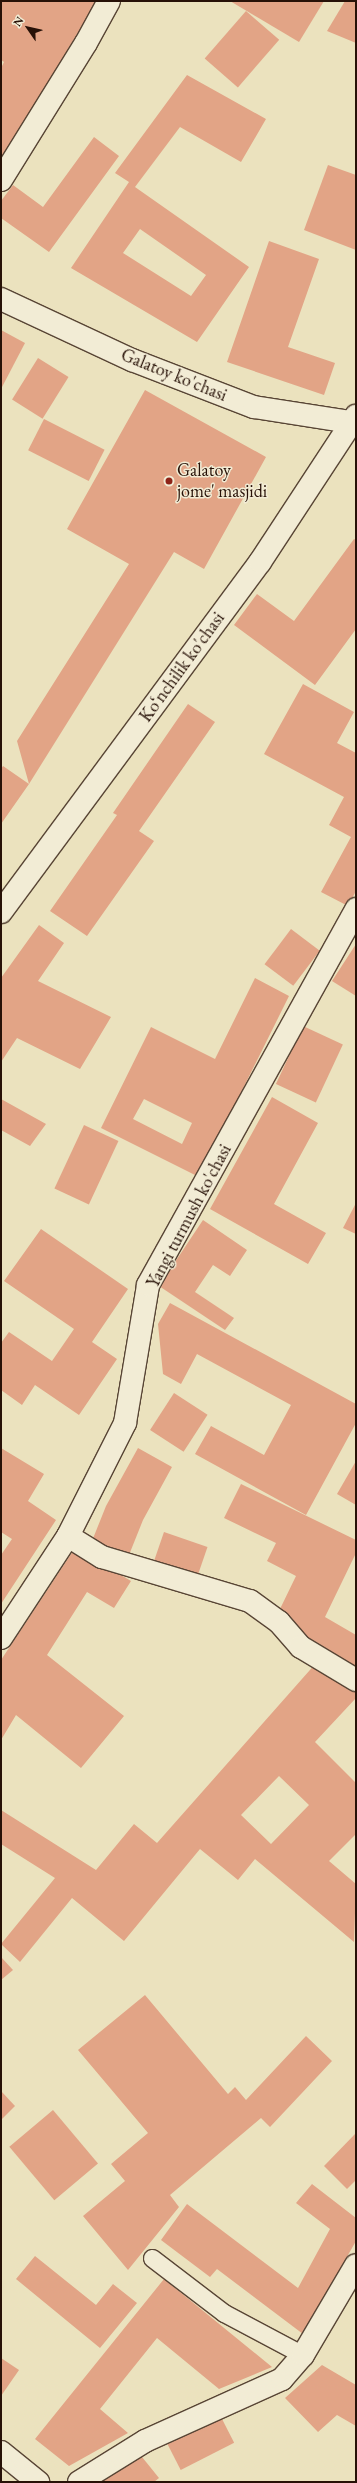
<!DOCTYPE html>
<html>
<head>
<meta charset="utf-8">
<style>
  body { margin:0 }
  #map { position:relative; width:357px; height:2483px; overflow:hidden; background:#ebe2be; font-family:"EB Garamond",serif }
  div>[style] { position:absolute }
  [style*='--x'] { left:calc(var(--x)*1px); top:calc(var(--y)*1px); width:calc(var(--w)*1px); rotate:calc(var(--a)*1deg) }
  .building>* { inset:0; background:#e2a486; transform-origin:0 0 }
  .roads { filter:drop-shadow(1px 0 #584535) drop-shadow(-1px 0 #584535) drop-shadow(0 1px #584535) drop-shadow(0 -1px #584535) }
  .lane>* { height:17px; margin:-8.5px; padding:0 8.5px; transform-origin:8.5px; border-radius:8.5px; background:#f2ecd5 }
  .street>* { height:22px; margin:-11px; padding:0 11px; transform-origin:11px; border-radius:11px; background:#f2ecd5 }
  .dots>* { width:11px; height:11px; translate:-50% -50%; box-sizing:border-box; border:2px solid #f2ecd5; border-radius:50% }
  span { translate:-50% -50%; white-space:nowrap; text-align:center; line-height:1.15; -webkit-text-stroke:3px #f2ecd5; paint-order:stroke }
  .street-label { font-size:18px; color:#271107 }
  .poi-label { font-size:18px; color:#271107 }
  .left { translate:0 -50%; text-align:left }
  .frame { position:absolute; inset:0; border:2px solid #271107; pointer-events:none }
  .north { position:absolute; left:8px; top:8px; width:40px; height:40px; -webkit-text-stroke:3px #f2ecd5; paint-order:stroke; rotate:304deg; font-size:11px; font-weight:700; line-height:16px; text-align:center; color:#271107 }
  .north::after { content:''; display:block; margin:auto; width:14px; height:18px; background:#271107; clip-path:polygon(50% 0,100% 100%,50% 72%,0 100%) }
</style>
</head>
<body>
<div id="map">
  <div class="building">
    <i style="clip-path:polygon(1px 1px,97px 1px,1px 160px,1px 68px,4px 62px,1px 60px)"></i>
    <i style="clip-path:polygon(230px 1px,324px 1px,299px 42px)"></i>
    <i style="clip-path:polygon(345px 1px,356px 1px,356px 43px,327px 31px)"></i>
    <i style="left:246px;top:11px;width:44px;height:63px;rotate:41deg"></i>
    <i style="clip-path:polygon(evenodd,187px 75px,266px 119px,241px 162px,180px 127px,135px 187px,249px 267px,197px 342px,71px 268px,129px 182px,115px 173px,187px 75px,140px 229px,206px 275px,191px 296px,123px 253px,140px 229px)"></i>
    <i style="clip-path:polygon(94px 137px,119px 156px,49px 252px,1px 218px,1px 201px,13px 185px,43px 207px)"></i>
    <i style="clip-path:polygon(328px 165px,356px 175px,356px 250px,304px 230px)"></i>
    <i style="clip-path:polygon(269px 241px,319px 259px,288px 347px,335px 363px,324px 395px,227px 362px)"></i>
    <i style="clip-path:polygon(1px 330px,25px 343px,1px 389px)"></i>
    <i style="left:38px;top:358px;width:36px;height:49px;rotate:32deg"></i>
    <i style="clip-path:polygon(145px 390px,266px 457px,204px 569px,174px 552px,29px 784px,1px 824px,1px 769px,3px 766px,29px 784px,17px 741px,129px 564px,67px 529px)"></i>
    <i style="left:44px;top:419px;width:68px;height:35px;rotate:27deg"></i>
    <i style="clip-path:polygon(354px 539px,356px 540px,356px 629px,315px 685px,234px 625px,257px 594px,294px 621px)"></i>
    <i style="clip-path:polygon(303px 684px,354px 712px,337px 743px,356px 753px,356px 891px,348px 906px,321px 892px,351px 837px,329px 825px,344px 797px,264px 754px)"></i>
    <i style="clip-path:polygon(188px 704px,215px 722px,139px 831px,154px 841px,87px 936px,50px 911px,117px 815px,113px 813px)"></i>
    <i style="clip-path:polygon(39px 925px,64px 943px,38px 981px,111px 1017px,80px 1069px,17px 1038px,1px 1062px,1px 978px)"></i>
    <i style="left:291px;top:929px;width:36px;height:44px;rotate:37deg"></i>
    <i style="clip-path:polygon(356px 944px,356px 996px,332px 981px)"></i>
    <i style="clip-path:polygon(evenodd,255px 978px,289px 996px,199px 1177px,101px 1128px,151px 1027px,215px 1059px,255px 978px,144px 1099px,192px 1123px,182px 1144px,133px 1119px,144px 1099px)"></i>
    <i style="left:303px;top:1026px;width:44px;height:64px;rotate:25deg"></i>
    <i style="clip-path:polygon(272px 1097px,318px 1123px,274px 1204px,326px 1233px,308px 1264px,210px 1209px)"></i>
    <i style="clip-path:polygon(1px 1099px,46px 1124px,30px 1146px,1px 1130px)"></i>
    <i style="left:84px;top:1125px;width:38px;height:70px;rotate:25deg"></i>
    <i style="clip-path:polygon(356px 1203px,356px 1234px,343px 1228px)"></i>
    <i style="clip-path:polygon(203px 1220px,247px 1250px,230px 1276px,213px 1265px,195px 1292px,234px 1318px,225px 1330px,159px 1286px)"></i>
    <i style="clip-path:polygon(41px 1229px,128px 1289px,92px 1342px,117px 1359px,79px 1415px,35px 1385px,22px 1405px,1px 1390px,1px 1343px,9px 1332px,52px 1361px,74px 1329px,4px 1281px)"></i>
    <i style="clip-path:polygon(170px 1303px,356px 1404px,356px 1423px,306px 1515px,195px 1454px,211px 1426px,264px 1455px,291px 1405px,197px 1354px,181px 1384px,163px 1374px,158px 1324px)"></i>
    <i style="left:174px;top:1393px;width:40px;height:44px;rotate:33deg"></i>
    <i style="clip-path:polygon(1px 1448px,44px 1474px,28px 1501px,56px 1520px,1px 1604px,1px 1555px,12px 1539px,1px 1532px)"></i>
    <i style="clip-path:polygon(138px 1448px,172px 1467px,143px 1520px,129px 1555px,92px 1541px,106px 1506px)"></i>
    <i style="clip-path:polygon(356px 1461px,356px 1505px,337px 1494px)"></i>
    <i style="clip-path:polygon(241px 1484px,356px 1540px,356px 1553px,325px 1617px,356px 1635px,356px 1668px,285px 1624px,280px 1609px,296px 1576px,267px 1561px,276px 1543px,224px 1518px)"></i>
    <i style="left:164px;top:1532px;width:46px;height:33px;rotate:19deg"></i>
    <i style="clip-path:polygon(75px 1548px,131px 1581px,114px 1608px,87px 1592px,47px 1655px,124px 1716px,81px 1768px,16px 1715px,1px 1740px,1px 1660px)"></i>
    <i style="clip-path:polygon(evenodd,317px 1662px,356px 1687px,356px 1698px,315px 1742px,356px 1783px,356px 1834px,329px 1861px,356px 1884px,354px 1942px,255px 1859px,238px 1880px,200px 1849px,124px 1941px,72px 1898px,20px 1962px,1px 1944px,55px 1878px,1px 1844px,1px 1810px,96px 1870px,134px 1824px,157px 1843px,317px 1662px,279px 1776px,309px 1805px,271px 1844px,241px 1815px,279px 1776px)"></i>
    <i style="clip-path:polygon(1px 1957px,13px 1970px,1px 1980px)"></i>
    <i style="clip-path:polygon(145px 1995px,228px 2094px,235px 2087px,246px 2100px,306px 2036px,332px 2061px,270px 2127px,261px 2118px,170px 2195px,179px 2207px,128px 2270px,83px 2216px,125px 2181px,111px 2164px,148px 2133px,78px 2050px)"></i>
    <i style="clip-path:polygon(1px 2091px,15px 2106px,1px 2120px)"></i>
    <i style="left:53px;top:2110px;width:70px;height:57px;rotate:50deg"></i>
    <i style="clip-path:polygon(356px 2133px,356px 2180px,347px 2189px,324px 2166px)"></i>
    <i style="clip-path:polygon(312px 2184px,356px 2218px,356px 2241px,303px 2334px,217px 2269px,210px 2277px,161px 2240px,187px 2204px,298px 2288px,330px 2229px,296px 2203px)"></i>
    <i style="clip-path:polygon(35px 2256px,96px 2305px,113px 2284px,137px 2303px,100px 2348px,16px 2279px)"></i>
    <i style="clip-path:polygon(164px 2279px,272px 2367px,219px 2389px,157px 2338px,100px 2409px,128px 2433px,69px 2466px,35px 2439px)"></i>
    <i style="clip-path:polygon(1px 2358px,19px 2370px,1px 2396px)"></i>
    <i style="clip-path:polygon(322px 2365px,356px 2385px,356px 2426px,337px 2415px,318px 2432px,285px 2398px)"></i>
    <i style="left:221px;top:2417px;width:29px;height:60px;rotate:63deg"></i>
    <i style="clip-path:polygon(138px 2452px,159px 2478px,154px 2482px,100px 2482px)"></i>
  </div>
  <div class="roads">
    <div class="lane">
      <i style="--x:152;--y:2258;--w:91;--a:37.4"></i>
      <i style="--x:224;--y:2313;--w:89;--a:28"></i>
    </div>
    <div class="street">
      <i style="--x:1;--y:180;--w:161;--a:-58.2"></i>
      <i style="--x:86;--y:43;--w:48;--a:-61.3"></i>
      <i style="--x:1;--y:299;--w:145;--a:25"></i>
      <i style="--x:132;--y:360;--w:131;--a:21.1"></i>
      <i style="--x:254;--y:407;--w:103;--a:8.9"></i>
      <i style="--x:1;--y:912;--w:435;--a:-53.5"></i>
      <i style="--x:260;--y:562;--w:175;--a:-56.7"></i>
      <i style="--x:68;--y:1536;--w:40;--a:32"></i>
      <i style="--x:102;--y:1557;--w:154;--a:16.6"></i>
      <i style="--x:250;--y:1601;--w:36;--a:36"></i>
      <i style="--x:279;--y:1622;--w:33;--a:49"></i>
      <i style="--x:301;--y:1647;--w:64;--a:31"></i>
      <i style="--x:1;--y:1638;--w:122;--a:-56.7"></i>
      <i style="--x:68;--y:1536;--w:127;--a:-63.2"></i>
      <i style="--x:125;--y:1423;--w:140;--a:-80.5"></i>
      <i style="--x:148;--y:1285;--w:430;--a:-61"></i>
      <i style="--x:1;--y:2452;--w:48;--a:39"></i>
      <i style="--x:79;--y:2482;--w:78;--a:-31.8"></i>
      <i style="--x:145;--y:2441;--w:150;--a:-24.3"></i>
      <i style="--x:282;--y:2379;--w:32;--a:-49"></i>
      <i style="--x:303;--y:2355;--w:104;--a:-59.5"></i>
    </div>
  </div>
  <div class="dots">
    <i style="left:169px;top:481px;background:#8f2418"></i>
  </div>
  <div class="street-label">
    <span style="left:174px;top:375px;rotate:22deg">Galatoy ko'chasi</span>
    <span style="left:182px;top:667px;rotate:-54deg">Ko‘nchilik ko'chasi</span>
    <span style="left:189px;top:1216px;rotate:-62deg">Yangi turmush ko'chasi</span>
  </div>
  <div class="poi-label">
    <span class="left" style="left:177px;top:481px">Galatoy<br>jome' masjidi</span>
  </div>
  <div class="frame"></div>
  <div class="north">N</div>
</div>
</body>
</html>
